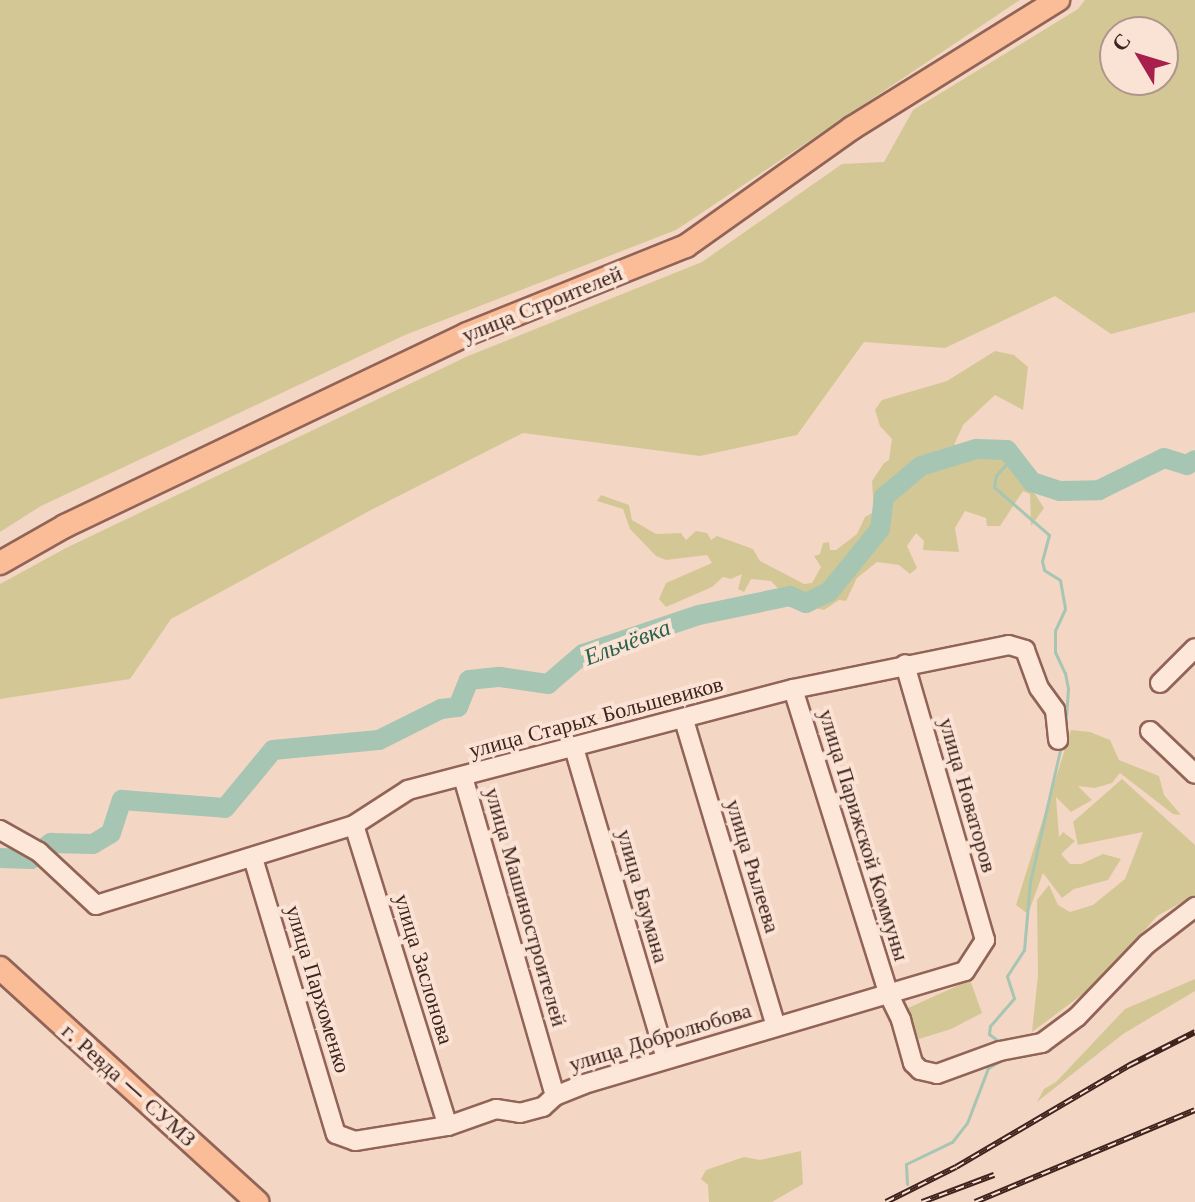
<!DOCTYPE html>
<html>
<head>
<meta charset="utf-8">
<style>
  body { margin:0 }
  #map { position:relative; width:1195px; height:1202px; overflow:hidden; background:#f4d6c4; font-family:"Libre Baskerville",serif }
  div>[style] { position:absolute }
  [style*='--x'] { left:calc(var(--x)*1px); top:calc(var(--y)*1px); width:calc(var(--w)*1px); rotate:calc(var(--a)*1deg) }
  .green>* { inset:0; background:#d4c796 }
  .stream>* { height:3px; margin:-1.5px; padding:0 1.5px; transform-origin:1.5px; border-radius:1.5px; background:#a6c6b3 }
  .river>* { height:20px; margin:-10px; padding:0 10px; transform-origin:10px; border-radius:10px; background:#a6c6b3 }
  .roads { filter:drop-shadow(2px 0 #916457) drop-shadow(-2px 0 #916457) drop-shadow(0 2px #916457) drop-shadow(0 -2px #916457) }
  .minor>* { height:18px; margin:-9px; padding:0 9px; transform-origin:9px; border-radius:9px; background:#fde7d9 }
  .major>* { height:22px; margin:-11px; padding:0 11px; transform-origin:11px; border-radius:11px; background:#fbbd98 }
  .rail>* { height:6px; margin-top:-3px; transform-origin:0; background:repeating-linear-gradient(90deg,#fae3d5 0 9px,#3f231d 0 18px); box-sizing:border-box; border-block:2px solid #3f231d }
  span { translate:-50% -50%; white-space:nowrap; text-align:center; line-height:1.15; -webkit-text-stroke:8px #fae3d5; paint-order:stroke }
  .street-label { font-size:22px; color:#3f231d }
  .water-label { font-size:24px; color:#2b614c; font-style:italic }
  .north { position:absolute; left:1099px; top:16px; width:80px; height:80px; box-sizing:border-box; background:#fae3d5; border:2px solid #af968b; border-radius:50%; rotate:308deg; font-size:22px; font-weight:700; line-height:32px; text-align:center; color:#3f231d }
  .north::after { content:''; display:block; margin:auto; width:28px; height:36px; background:#a81f4c; clip-path:polygon(50% 0,100% 100%,50% 72%,0 100%) }
</style>
</head>
<body>
<div id="map">
  <div class="green">
    <i style="clip-path:polygon(0 0,1020px 0,676px 230px,405px 335px,41px 506px,0 532px)"></i>
    <i style="clip-path:polygon(evenodd,1085px 0,1195px 0,1195px 312px,1111px 334px,1055px 296px,945px 348px,864px 342px,797px 435px,700px 456px,523px 433px,371px 510px,171px 619px,130px 679px,0 699px,0 584px,66px 548px,468px 356px,702px 262px,842px 164px,884px 162px,913px 110px,1078px 9px,1085px 0,1115px 32px,1163px 32px,1163px 80px,1115px 80px,1115px 32px)"></i>
    <i style="clip-path:polygon(995px 351px,1014px 355px,1028px 367px,1023px 410px,995px 395px,963px 425px,954px 445px,1001px 442px,1044px 508px,1031px 526px,1030px 494px,1023px 491px,1000px 526px,987px 526px,986px 518px,965px 511px,955px 528px,959px 552px,923px 550px,924px 541px,916px 533px,907px 546px,917px 568px,910px 574px,899px 565px,877px 562px,857px 578px,846px 601px,839px 600px,824px 610px,791px 602px,771px 581px,751px 579px,744px 592px,738px 589px,742px 574px,731px 579px,723px 577px,712px 587px,666px 607px,659px 599px,666px 583px,712px 563px,707px 555px,666px 560px,656px 556px,630px 529px,623px 509px,597px 501px,601px 495px,629px 505px,632px 520px,656px 534px,681px 533px,686px 540px,696px 531px,707px 533px,711px 540px,717px 536px,753px 549px,760px 561px,804px 584px,812px 583px,821px 567px,814px 556px,820px 554px,823px 543px,829px 542px,830px 550px,836px 550px,857px 534px,865px 517px,874px 512px,872px 481px,884px 463px,889px 460px,892px 439px,880px 426px,875px 410px,882px 400px,947px 381px)"></i>
    <i style="clip-path:polygon(1071px 730px,1090px 732px,1110px 740px,1119px 760px,1159px 776px,1164px 795px,1181px 815px,1173px 814px,1120px 773px,1112px 783px,1095px 788px,1078px 786px,1092px 800px,1071px 812px,1056px 797px,1059px 837px,1063px 832px,1075px 841px,1061px 854px,1070px 864px,1081px 864px,1103px 854px,1121px 859px,1108px 880px,1074px 889px,1062px 898px,1043px 873px,1028px 914px,1016px 905px)"></i>
    <i style="clip-path:polygon(1122px 779px,1195px 845px,1195px 895px,1157px 916px,1103px 979px,1032px 1032px,1038px 975px,1037px 900px,1049px 885px,1058px 905px,1070px 912px,1093px 905px,1125px 879px,1143px 832px,1078px 845px,1073px 822px)"></i>
    <i style="clip-path:polygon(1195px 979px,1195px 991px,1123px 1034px,1037px 1102px,1044px 1089px,1056px 1082px,1125px 1009px)"></i>
    <i style="clip-path:polygon(970px 980px,982px 1013px,951px 1029px,919px 1039px,906px 1009px)"></i>
    <i style="clip-path:polygon(801px 1151px,803px 1184px,772px 1202px,709px 1202px,708px 1185px,701px 1179px,706px 1170px,744px 1157px,760px 1160px)"></i>
  </div>
  <div class="stream">
    <i style="--x:1013;--y:457;--w:25;--a:133"></i>
    <i style="--x:996;--y:475;--w:12;--a:99"></i>
    <i style="--x:994;--y:487;--w:73;--a:41.1"></i>
    <i style="--x:1049;--y:535;--w:27;--a:105"></i>
    <i style="--x:1042;--y:561;--w:9;--a:77"></i>
    <i style="--x:1044;--y:570;--w:19;--a:32"></i>
    <i style="--x:1060;--y:580;--w:29;--a:80"></i>
    <i style="--x:1065;--y:609;--w:23;--a:115"></i>
    <i style="--x:1055;--y:630;--w:22;--a:90"></i>
    <i style="--x:1055;--y:652;--w:23;--a:65"></i>
    <i style="--x:1065;--y:673;--w:16;--a:79"></i>
    <i style="--x:1068;--y:689;--w:41;--a:94.2"></i>
    <i style="--x:1001;--y:1043;--w:15;--a:-143"></i>
    <i style="--x:989;--y:1034;--w:8;--a:-83"></i>
    <i style="--x:990;--y:1026;--w:37;--a:-49"></i>
    <i style="--x:1014;--y:998;--w:23;--a:-108"></i>
    <i style="--x:1007;--y:976;--w:31;--a:-57"></i>
    <i style="--x:1024;--y:950;--w:68;--a:-85"></i>
    <i style="--x:1030;--y:882;--w:140;--a:-77.2"></i>
    <i style="--x:907;--y:1184;--w:20;--a:-93"></i>
    <i style="--x:906;--y:1164;--w:51;--a:-25.6"></i>
    <i style="--x:952;--y:1142;--w:24;--a:-52"></i>
    <i style="--x:967;--y:1123;--w:59;--a:-69.1"></i>
    <i style="--x:988;--y:1068;--w:20;--a:-30"></i>
  </div>
  <div class="river">
    <i style="--x:0;--y:858;--w:31;--a:2"></i>
    <i style="--x:31;--y:859;--w:26;--a:-39"></i>
    <i style="--x:51;--y:843;--w:42;--a:1.4"></i>
    <i style="--x:93;--y:844;--w:21;--a:-31"></i>
    <i style="--x:111;--y:833;--w:35;--a:-72"></i>
    <i style="--x:122;--y:800;--w:103;--a:4.4"></i>
    <i style="--x:225;--y:808;--w:75;--a:-50.4"></i>
    <i style="--x:273;--y:750;--w:106;--a:-5.4"></i>
    <i style="--x:379;--y:740;--w:69;--a:-26.6"></i>
    <i style="--x:441;--y:709;--w:17;--a:-7"></i>
    <i style="--x:458;--y:707;--w:29;--a:-68"></i>
    <i style="--x:469;--y:680;--w:31;--a:-6"></i>
    <i style="--x:500;--y:677;--w:49;--a:8.3"></i>
    <i style="--x:548;--y:684;--w:46;--a:-40.6"></i>
    <i style="--x:583;--y:654;--w:122;--a:-18.6"></i>
    <i style="--x:699;--y:615;--w:93;--a:-11.8"></i>
    <i style="--x:790;--y:596;--w:17;--a:24"></i>
    <i style="--x:806;--y:603;--w:25;--a:-26"></i>
    <i style="--x:829;--y:592;--w:81;--a:-51"></i>
    <i style="--x:880;--y:529;--w:32;--a:-83"></i>
    <i style="--x:884;--y:497;--w:48;--a:-40"></i>
    <i style="--x:921;--y:466;--w:58;--a:-17.2"></i>
    <i style="--x:976;--y:449;--w:31;--a:2"></i>
    <i style="--x:1007;--y:450;--w:41;--a:52"></i>
    <i style="--x:1032;--y:482;--w:29;--a:18"></i>
    <i style="--x:1060;--y:491;--w:39;--a:-1"></i>
    <i style="--x:1099;--y:490;--w:72;--a:-26.2"></i>
    <i style="--x:1164;--y:458;--w:24;--a:17"></i>
    <i style="--x:1187;--y:465;--w:9;--a:-32"></i>
  </div>
  <div class="roads">
    <div class="minor">
      <i style="--x:1160;--y:683;--w:49;--a:-45"></i>
      <i style="--x:793;--y:689;--w:321;--a:72.6"></i>
      <i style="--x:889;--y:995;--w:28;--a:64"></i>
      <i style="--x:901;--y:1020;--w:45;--a:74.4"></i>
      <i style="--x:913;--y:1063;--w:10;--a:45"></i>
      <i style="--x:920;--y:1070;--w:17;--a:13"></i>
      <i style="--x:937;--y:1074;--w:67;--a:-20.1"></i>
      <i style="--x:1000;--y:1051;--w:43;--a:-10.8"></i>
      <i style="--x:1042;--y:1043;--w:44;--a:-36.6"></i>
      <i style="--x:1077;--y:1017;--w:101;--a:-46.2"></i>
      <i style="--x:1147;--y:944;--w:61;--a:-37.6"></i>
      <i style="--x:684;--y:720;--w:320;--a:73.3"></i>
      <i style="--x:1150;--y:731;--w:62;--a:43.7"></i>
      <i style="--x:574;--y:748;--w:323;--a:73.5"></i>
      <i style="--x:463;--y:777;--w:332;--a:73.9"></i>
      <i style="--x:354;--y:825;--w:315;--a:72.7"></i>
      <i style="--x:0;--y:830;--w:45;--a:29.4"></i>
      <i style="--x:39;--y:852;--w:78;--a:42.9"></i>
      <i style="--x:96;--y:905;--w:270;--a:-17.2"></i>
      <i style="--x:354;--y:825;--w:64;--a:-32.9"></i>
      <i style="--x:408;--y:790;--w:398;--a:-14.7"></i>
      <i style="--x:793;--y:689;--w:220;--a:-11.5"></i>
      <i style="--x:1009;--y:645;--w:17;--a:17"></i>
      <i style="--x:1025;--y:650;--w:40;--a:69.8"></i>
      <i style="--x:1039;--y:688;--w:27;--a:54"></i>
      <i style="--x:1055;--y:710;--w:30;--a:84"></i>
      <i style="--x:253;--y:858;--w:288;--a:73.3"></i>
      <i style="--x:336;--y:1134;--w:20;--a:20"></i>
      <i style="--x:355;--y:1141;--w:94;--a:-9.2"></i>
      <i style="--x:448;--y:1126;--w:51;--a:-19.5"></i>
      <i style="--x:496;--y:1109;--w:24;--a:9"></i>
      <i style="--x:520;--y:1113;--w:24;--a:-15"></i>
      <i style="--x:543;--y:1107;--w:16;--a:-43"></i>
      <i style="--x:555;--y:1096;--w:31;--a:-22"></i>
      <i style="--x:584;--y:1084;--w:397;--a:-16.5"></i>
      <i style="--x:965;--y:971;--w:37;--a:-57"></i>
      <i style="--x:985;--y:940;--w:287;--a:-106.2"></i>
    </div>
    <div class="major">
      <i style="--x:0;--y:563;--w:75;--a:-29.6"></i>
      <i style="--x:65;--y:526;--w:445;--a:-25.5"></i>
      <i style="--x:467;--y:334;--w:236;--a:-21.9"></i>
      <i style="--x:686;--y:246;--w:204;--a:-35.4"></i>
      <i style="--x:852;--y:128;--w:243;--a:-31.9"></i>
      <i style="--x:0;--y:968;--w:348;--a:42.3"></i>
    </div>
  </div>
  <div class="rail">
    <i style="--x:886;--y:1202;--w:78;--a:-26.6"></i>
    <i style="--x:956;--y:1167;--w:202;--a:-30.4"></i>
    <i style="--x:1130;--y:1065;--w:73;--a:-26.9"></i>
    <i style="--x:922;--y:1202;--w:77;--a:-20.6"></i>
    <i style="--x:975;--y:1202;--w:238;--a:-22.7"></i>
  </div>
  <div class="street-label">
    <span style="left:542px;top:304px;rotate:-22deg">улица Строителей</span>
    <span style="left:596px;top:717px;rotate:-15deg">улица Старых Большевиков</span>
    <span style="left:968px;top:795px;rotate:74deg">улица Новаторов</span>
    <span style="left:864px;top:835px;rotate:73deg">улица Парижской Коммуны</span>
    <span style="left:753px;top:866px;rotate:73deg">улица Рылеева</span>
    <span style="left:643px;top:896px;rotate:74deg">улица Баумана</span>
    <span style="left:526px;top:907px;rotate:74deg">улица Машиностроителей</span>
    <span style="left:424px;top:969px;rotate:73deg">улица Заслонова</span>
    <span style="left:318px;top:989px;rotate:73deg">улица Пархоменко</span>
    <span style="left:660px;top:1037px;rotate:-17deg">улица Добролюбова</span>
    <span style="left:129px;top:1085px;rotate:42deg">г. Ревда — СУМЗ</span>
  </div>
  <div class="water-label">
    <span style="left:627px;top:642px;rotate:-21deg">Ельчёвка</span>
  </div>
  <div class="north">С</div>
</div>
</body>
</html>
